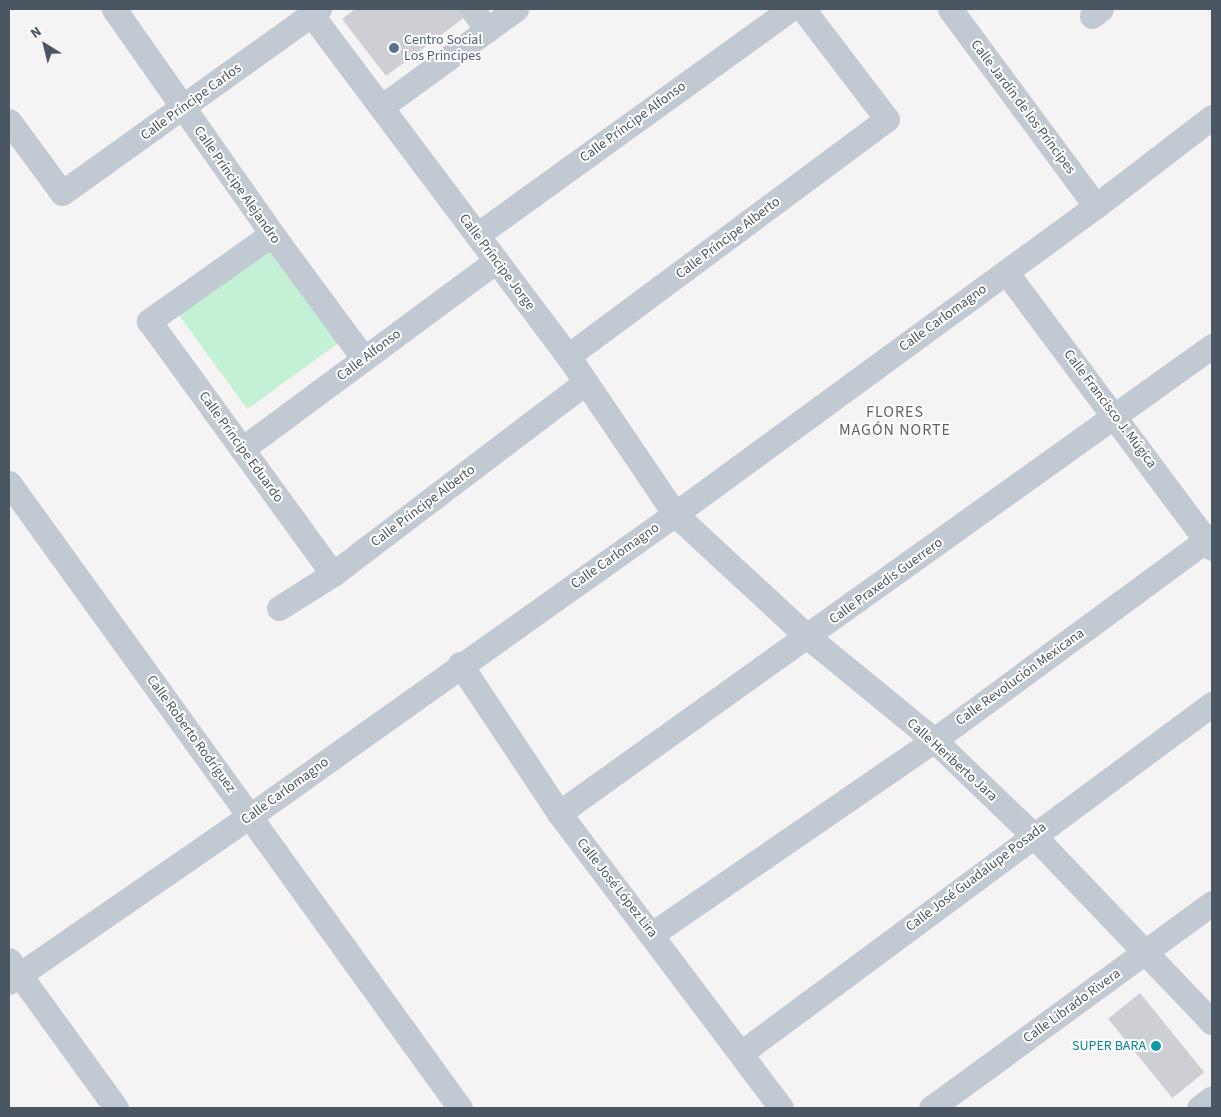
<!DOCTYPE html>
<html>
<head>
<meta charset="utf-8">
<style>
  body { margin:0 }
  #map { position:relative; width:1221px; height:1117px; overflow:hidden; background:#f5f3f3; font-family:"Source Sans 3",sans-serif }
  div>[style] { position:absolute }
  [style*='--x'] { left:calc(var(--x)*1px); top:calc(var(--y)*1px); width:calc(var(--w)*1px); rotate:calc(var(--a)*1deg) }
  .green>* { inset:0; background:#c3f1d5; transform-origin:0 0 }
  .building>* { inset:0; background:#cdcfd5; transform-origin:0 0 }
  .minor>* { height:25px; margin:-12.5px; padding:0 12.5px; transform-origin:12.5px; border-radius:12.5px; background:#c1cad2 }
  .dots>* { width:14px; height:14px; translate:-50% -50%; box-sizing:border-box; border:2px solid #fff; border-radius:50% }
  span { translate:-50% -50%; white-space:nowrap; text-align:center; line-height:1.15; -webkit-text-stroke:4px #fff; paint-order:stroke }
  .service-label { font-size:14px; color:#4e5e75 }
  .left { translate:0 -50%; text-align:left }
  .street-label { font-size:14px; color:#4a5661 }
  .culture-label { font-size:14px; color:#0d838f }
  .right { translate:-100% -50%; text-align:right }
  .quarter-label { font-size:16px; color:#5f6368; letter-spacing:1px }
  .frame { position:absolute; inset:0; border:10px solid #4a5661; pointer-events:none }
  .north { position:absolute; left:20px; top:20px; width:50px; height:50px; -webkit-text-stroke:4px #fff; paint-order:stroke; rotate:324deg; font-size:14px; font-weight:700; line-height:20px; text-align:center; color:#4a5661 }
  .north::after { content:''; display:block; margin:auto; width:18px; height:22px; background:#4a5661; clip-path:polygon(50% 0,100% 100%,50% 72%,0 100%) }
</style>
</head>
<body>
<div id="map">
  <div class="green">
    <i style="left:271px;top:241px;width:122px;height:118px;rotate:54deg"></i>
  </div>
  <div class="building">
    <i style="clip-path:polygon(355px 9px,459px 9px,465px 17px,386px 76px,342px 19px)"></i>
    <i style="left:1140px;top:993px;width:102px;height:41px;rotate:51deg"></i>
  </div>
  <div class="minor">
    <i style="--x:114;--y:9;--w:275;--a:54.9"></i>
    <i style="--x:272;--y:234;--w:155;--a:53.6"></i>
    <i style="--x:472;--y:9;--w:26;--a:54"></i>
    <i style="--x:950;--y:9;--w:245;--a:53.5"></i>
    <i style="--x:311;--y:14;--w:428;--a:53.1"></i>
    <i style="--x:568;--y:356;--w:191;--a:55.9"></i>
    <i style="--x:675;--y:514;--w:181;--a:42.8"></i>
    <i style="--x:808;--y:637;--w:163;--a:39.3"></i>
    <i style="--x:934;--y:740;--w:137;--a:43.8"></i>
    <i style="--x:1033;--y:835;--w:259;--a:46.3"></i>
    <i style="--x:1092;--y:16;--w:11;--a:-38"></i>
    <i style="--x:381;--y:107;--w:167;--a:-36"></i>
    <i style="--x:9;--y:121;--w:89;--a:53.6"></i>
    <i style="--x:62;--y:193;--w:316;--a:-35.6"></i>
    <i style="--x:272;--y:234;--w:151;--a:144.7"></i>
    <i style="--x:149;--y:321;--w:313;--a:54"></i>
    <i style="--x:477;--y:235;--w:386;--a:-35.8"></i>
    <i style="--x:1006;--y:272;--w:344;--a:53.3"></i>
    <i style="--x:568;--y:356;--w:397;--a:-36.6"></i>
    <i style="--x:887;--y:119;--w:138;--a:-127.4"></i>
    <i style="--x:242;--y:449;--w:316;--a:-36.5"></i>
    <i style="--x:9;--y:483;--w:771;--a:54.19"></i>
    <i style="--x:279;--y:608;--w:64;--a:-32.2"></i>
    <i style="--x:333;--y:574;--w:316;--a:-37.2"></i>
    <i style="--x:460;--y:664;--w:179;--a:56.4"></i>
    <i style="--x:559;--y:813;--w:369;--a:53"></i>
    <i style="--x:559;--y:813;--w:803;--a:-35.57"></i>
    <i style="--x:652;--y:934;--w:342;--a:-34.5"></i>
    <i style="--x:934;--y:740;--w:345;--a:-36.3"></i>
    <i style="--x:9;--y:960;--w:183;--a:54.1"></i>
    <i style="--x:9;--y:982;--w:293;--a:-34.6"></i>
    <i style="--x:250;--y:816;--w:521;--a:-35.4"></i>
    <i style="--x:675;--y:514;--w:522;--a:-36.19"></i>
    <i style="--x:1096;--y:206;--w:146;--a:-37.5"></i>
    <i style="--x:741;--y:1053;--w:586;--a:-36.54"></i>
    <i style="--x:931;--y:1108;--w:348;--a:-36.1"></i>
    <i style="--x:1199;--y:1108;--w:16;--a:-38"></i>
  </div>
  <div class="dots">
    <i style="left:394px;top:48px;background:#5c6f8a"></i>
    <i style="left:1156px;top:1046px;background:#0f9aa8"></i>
  </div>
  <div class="service-label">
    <span class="left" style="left:404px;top:48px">Centro Social<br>Los Principes</span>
  </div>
  <div class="street-label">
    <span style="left:191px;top:102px;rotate:-36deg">Calle Príncipe Carlos</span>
    <span style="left:1023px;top:107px;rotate:53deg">Calle Jardín de los Príncipes</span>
    <span style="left:633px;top:122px;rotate:-36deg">Calle Príncipe Alfonso</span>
    <span style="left:237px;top:185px;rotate:55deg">Calle Príncipe Alejandro</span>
    <span style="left:728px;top:238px;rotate:-37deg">Calle Príncipe Alberto</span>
    <span style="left:497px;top:262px;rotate:53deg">Calle Príncipe Jorge</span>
    <span style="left:943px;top:318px;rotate:-36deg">Calle Carlomagno</span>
    <span style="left:369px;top:355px;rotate:-37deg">Calle Alfonso</span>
    <span style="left:1110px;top:409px;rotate:53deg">Calle Francisco J. Múgica</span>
    <span style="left:241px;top:447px;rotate:54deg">Calle Príncipe Eduardo</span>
    <span style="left:423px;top:506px;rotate:-37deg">Calle Príncipe Alberto</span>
    <span style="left:615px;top:556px;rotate:-35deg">Calle Carlomagno</span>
    <span style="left:886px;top:581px;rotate:-36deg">Calle Praxedis Guerrero</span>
    <span style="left:1020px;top:677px;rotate:-36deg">Calle Revolución Mexicana</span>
    <span style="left:191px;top:734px;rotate:54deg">Calle Roberto Rodríguez</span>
    <span style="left:952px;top:760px;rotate:42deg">Calle Heriberto Jara</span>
    <span style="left:285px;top:791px;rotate:-36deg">Calle Carlomagno</span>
    <span style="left:976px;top:877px;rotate:-37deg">Calle José Guadalupe Posada</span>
    <span style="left:617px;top:888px;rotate:52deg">Calle José López Lira</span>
    <span style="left:1072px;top:1006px;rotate:-36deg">Calle Librado Rivera</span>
  </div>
  <div class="culture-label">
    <span class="right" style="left:1146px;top:1046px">SUPER BARA</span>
  </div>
  <div class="quarter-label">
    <span style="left:895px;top:421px">FLORES<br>MAGÓN NORTE</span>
  </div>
  <div class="frame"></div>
  <div class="north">N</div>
</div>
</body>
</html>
